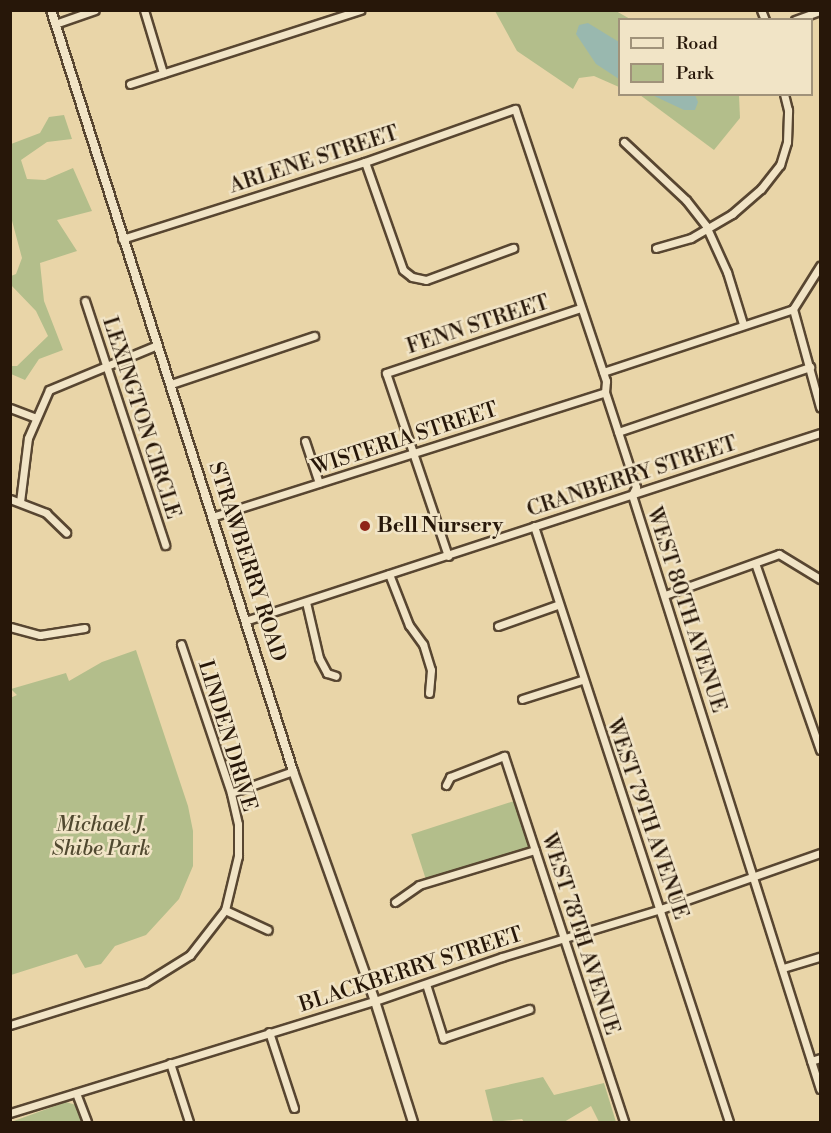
<!DOCTYPE html>
<html>
<head>
<meta charset="utf-8">
<style>
  body { margin:0 }
  #map { position:relative; width:831px; height:1133px; overflow:hidden; background:#e9d5a8; font-family:"Libre Bodoni",serif }
  div>[style] { position:absolute }
  [style*='--x'] { left:calc(var(--x)*1px); top:calc(var(--y)*1px); width:calc(var(--w)*1px); rotate:calc(var(--a)*1deg) }
  .green>* { inset:0; background:#b3be8b; transform-origin:0 0 }
  .water>* { inset:0; background:#99b8af }
  .roads { filter:drop-shadow(2px 0 #584631) drop-shadow(-2px 0 #584631) drop-shadow(0 2px #584631) drop-shadow(0 -2px #584631) }
  .minor>* { height:7px; margin:-3.5px; padding:0 3.5px; transform-origin:3.5px; border-radius:3.5px; background:#f1e4c6 }
  .tertiary>* { height:8px; margin:-4px; padding:0 4px; transform-origin:4px; border-radius:4px; background:#f1e4c6 }
  .dots>* { width:16px; height:16px; translate:-50% -50%; box-sizing:border-box; border:3px solid #f1e4c6; border-radius:50% }
  span { translate:-50% -50%; white-space:nowrap; text-align:center; line-height:1.15; -webkit-text-stroke:5px #f1e4c6; paint-order:stroke }
  .street-label { font-size:21px; color:#271709 }
  .poi-label { font-size:21px; color:#271709; font-weight:700 }
  .left { translate:0 -50%; text-align:left }
  .park-label { font-size:21px; color:#514930; font-style:italic }
  .frame { position:absolute; inset:0; border:12px solid #271709; pointer-events:none }
  .legend { position:absolute; left:618px; top:18px; width:195px; height:78px; box-sizing:border-box; background:#f1e4c6; border:2px solid #a0927a; margin:0; padding:8px 10px; list-style:none; font-size:18px; color:#271709 }
  .legend li { display:flex; align-items:center; gap:12px; height:30px }
  .legend b { width:30px; border:2px solid #a0927a }
</style>
</head>
<body>
<div id="map">
  <div class="green">
    <i style="clip-path:polygon(495px 11px,616px 11px,630px 19px,620px 20px,619px 87px,594px 76px,579px 78px,573px 89px,517px 51px)"></i>
    <i style="clip-path:polygon(640px 95px,739px 95px,740px 118px,714px 150px)"></i>
    <i style="clip-path:polygon(64px 115px,72px 139px,47px 142px,21px 160px,27px 179px,45px 180px,73px 168px,92px 211px,57px 220px,77px 251px,40px 263px,44px 301px,63px 350px,39px 359px,25px 380px,11px 374px,11px 366px,17px 366px,48px 336px,36px 311px,11px 285px,11px 276px,16px 274px,22px 258px,11px 217px,11px 144px,40px 133px,49px 117px)"></i>
    <i style="clip-path:polygon(136px 650px,188px 806px,193px 831px,193px 866px,179px 899px,146px 935px,115px 946px,101px 964px,85px 968px,77px 954px,11px 975px,10px 698px,17px 695px,11px 689px,66px 673px,69px 681px,102px 662px)"></i>
    <i style="left:514px;top:801px;width:51px;height:108px;rotate:72deg"></i>
    <i style="clip-path:polygon(543px 1077px,554px 1095px,604px 1083px,616px 1122px,599px 1122px,591px 1106px,564px 1122px,524px 1122px,522px 1119px,493px 1122px,485px 1090px)"></i>
    <i style="clip-path:polygon(66px 1102px,76px 1105px,82px 1122px,11px 1122px)"></i>
  </div>
  <div class="water">
    <i style="clip-path:polygon(588px 23px,619px 42px,619px 79px,596px 64px,576px 34px,579px 25px)"></i>
    <i style="clip-path:polygon(652px 95px,695px 95px,698px 102px,695px 110px,684px 110px)"></i>
  </div>
  <div class="roads">
    <div class="minor">
      <i style="--x:144;--y:10;--w:66;--a:73.2"></i>
      <i style="--x:761;--y:10;--w:11;--a:68"></i>
      <i style="--x:795;--y:20;--w:27;--a:-20"></i>
      <i style="--x:55;--y:24;--w:42;--a:-19.3"></i>
      <i style="--x:130;--y:84;--w:242;--a:-17.8"></i>
      <i style="--x:624;--y:142;--w:85;--a:43.1"></i>
      <i style="--x:686;--y:200;--w:33;--a:52"></i>
      <i style="--x:706;--y:226;--w:51;--a:65.5"></i>
      <i style="--x:727;--y:272;--w:54;--a:72.9"></i>
      <i style="--x:365;--y:162;--w:114;--a:70.6"></i>
      <i style="--x:403;--y:270;--w:11;--a:38"></i>
      <i style="--x:412;--y:277;--w:14;--a:12"></i>
      <i style="--x:426;--y:280;--w:93;--a:-20.2"></i>
      <i style="--x:122;--y:239;--w:255;--a:-17.6"></i>
      <i style="--x:365;--y:162;--w:159;--a:-19.5"></i>
      <i style="--x:515;--y:109;--w:287;--a:71.5"></i>
      <i style="--x:606;--y:381;--w:11;--a:95"></i>
      <i style="--x:605;--y:392;--w:100;--a:71.9"></i>
      <i style="--x:636;--y:487;--w:9;--a:117"></i>
      <i style="--x:632;--y:495;--w:623;--a:72.44"></i>
      <i style="--x:656;--y:248;--w:36;--a:-16"></i>
      <i style="--x:691;--y:238;--w:48;--a:-30.3"></i>
      <i style="--x:732;--y:214;--w:38;--a:-41"></i>
      <i style="--x:761;--y:189;--w:31;--a:-52"></i>
      <i style="--x:780;--y:165;--w:24;--a:-73"></i>
      <i style="--x:787;--y:142;--w:32;--a:-88"></i>
      <i style="--x:788;--y:110;--w:16;--a:-104"></i>
      <i style="--x:85;--y:301;--w:257;--a:71.8"></i>
      <i style="--x:793;--y:309;--w:102;--a:74.6"></i>
      <i style="--x:603;--y:372;--w:200;--a:-18.3"></i>
      <i style="--x:793;--y:309;--w:51;--a:-57.9"></i>
      <i style="--x:171;--y:384;--w:151;--a:-18.6"></i>
      <i style="--x:10;--y:408;--w:26;--a:21"></i>
      <i style="--x:618;--y:432;--w:203;--a:-18.7"></i>
      <i style="--x:305;--y:441;--w:44;--a:71.6"></i>
      <i style="--x:10;--y:499;--w:39;--a:21"></i>
      <i style="--x:46;--y:513;--w:28;--a:44"></i>
      <i style="--x:20;--y:502;--w:64;--a:-82.9"></i>
      <i style="--x:28;--y:438;--w:52;--a:-66.4"></i>
      <i style="--x:49;--y:390;--w:117;--a:-22.6"></i>
      <i style="--x:215;--y:516;--w:409;--a:-17.6"></i>
      <i style="--x:534;--y:526;--w:627;--a:71.88"></i>
      <i style="--x:448;--y:556;--w:193;--a:-108.7"></i>
      <i style="--x:386;--y:373;--w:205;--a:-18.5"></i>
      <i style="--x:755;--y:563;--w:198;--a:70.8"></i>
      <i style="--x:389;--y:574;--w:55;--a:68.6"></i>
      <i style="--x:409;--y:625;--w:24;--a:54"></i>
      <i style="--x:423;--y:644;--w:27;--a:73"></i>
      <i style="--x:431;--y:670;--w:23;--a:95"></i>
      <i style="--x:665;--y:595;--w:121;--a:-19.8"></i>
      <i style="--x:779;--y:554;--w:48;--a:31.4"></i>
      <i style="--x:306;--y:602;--w:57;--a:76.9"></i>
      <i style="--x:319;--y:658;--w:17;--a:62"></i>
      <i style="--x:327;--y:673;--w:9;--a:18"></i>
      <i style="--x:248;--y:620;--w:602;--a:-18.1"></i>
      <i style="--x:498;--y:626;--w:63;--a:-19.6"></i>
      <i style="--x:10;--y:627;--w:31;--a:15"></i>
      <i style="--x:40;--y:635;--w:45;--a:-9"></i>
      <i style="--x:522;--y:699;--w:63;--a:-17.6"></i>
      <i style="--x:446;--y:785;--w:9;--a:-63"></i>
      <i style="--x:450;--y:777;--w:58;--a:-21.3"></i>
      <i style="--x:504;--y:756;--w:385;--a:71.8"></i>
      <i style="--x:231;--y:793;--w:66;--a:-19.5"></i>
      <i style="--x:395;--y:902;--w:29;--a:-35"></i>
      <i style="--x:419;--y:885;--w:121;--a:-16.8"></i>
      <i style="--x:225;--y:910;--w:47;--a:24.9"></i>
      <i style="--x:783;--y:968;--w:39;--a:-17"></i>
      <i style="--x:426;--y:984;--w:57;--a:72.5"></i>
      <i style="--x:443;--y:1038;--w:91;--a:-18.6"></i>
      <i style="--x:10;--y:1025;--w:141;--a:-17.3"></i>
      <i style="--x:145;--y:983;--w:53;--a:-31.9"></i>
      <i style="--x:190;--y:955;--w:57;--a:-52.1"></i>
      <i style="--x:225;--y:910;--w:56;--a:-76.5"></i>
      <i style="--x:238;--y:856;--w:32;--a:-90"></i>
      <i style="--x:238;--y:824;--w:32;--a:-103"></i>
      <i style="--x:231;--y:793;--w:157;--a:-108.6"></i>
      <i style="--x:269;--y:1032;--w:80;--a:71.8"></i>
      <i style="--x:811;--y:1061;--w:9;--a:-18"></i>
      <i style="--x:170;--y:1063;--w:62;--a:72.1"></i>
      <i style="--x:76;--y:1093;--w:31;--a:69"></i>
      <i style="--x:10;--y:1113;--w:382;--a:-17.1"></i>
      <i style="--x:375;--y:1001;--w:134;--a:-19.1"></i>
      <i style="--x:502;--y:957;--w:166;--a:-16.8"></i>
      <i style="--x:661;--y:909;--w:169;--a:-19.4"></i>
    </div>
    <div class="tertiary">
      <i style="--x:51;--y:10;--w:799;--a:72.36"></i>
      <i style="--x:293;--y:771;--w:244;--a:70.4"></i>
      <i style="--x:375;--y:1001;--w:127;--a:72.6"></i>
    </div>
  </div>
  <div class="dots">
    <i style="left:365px;top:526px;background:#8f2418"></i>
  </div>
  <div class="street-label">
    <span style="left:314px;top:160px;rotate:-18deg">ARLENE STREET</span>
    <span style="left:478px;top:325px;rotate:-18deg">FENN STREET</span>
    <span style="left:141px;top:418px;rotate:72deg">LEXINGTON CIRCLE</span>
    <span style="left:405px;top:439px;rotate:-18deg">WISTERIA STREET</span>
    <span style="left:632px;top:477px;rotate:-18deg">CRANBERRY STREET</span>
    <span style="left:247px;top:562px;rotate:72deg">STRAWBERRY ROAD</span>
    <span style="left:686px;top:610px;rotate:72deg">WEST 80TH AVENUE</span>
    <span style="left:227px;top:736px;rotate:73deg">LINDEN DRIVE</span>
    <span style="left:647px;top:819px;rotate:71deg">WEST 79TH AVENUE</span>
    <span style="left:580px;top:934px;rotate:72deg">WEST 78TH AVENUE</span>
    <span style="left:411px;top:970px;rotate:-18deg">BLACKBERRY STREET</span>
  </div>
  <div class="poi-label">
    <span class="left" style="left:377px;top:526px">Bell Nursery</span>
  </div>
  <div class="park-label">
    <span style="left:101px;top:837px">Michael J.<br>Shibe Park</span>
  </div>
  <div class="frame"></div>
  <ul class="legend">
  <li><b style="height:8px;background:#f1e4c6"></b>Road</li>
  <li><b style="height:16px;background:#b3be8b"></b>Park</li>
  </ul>
</div>
</body>
</html>
